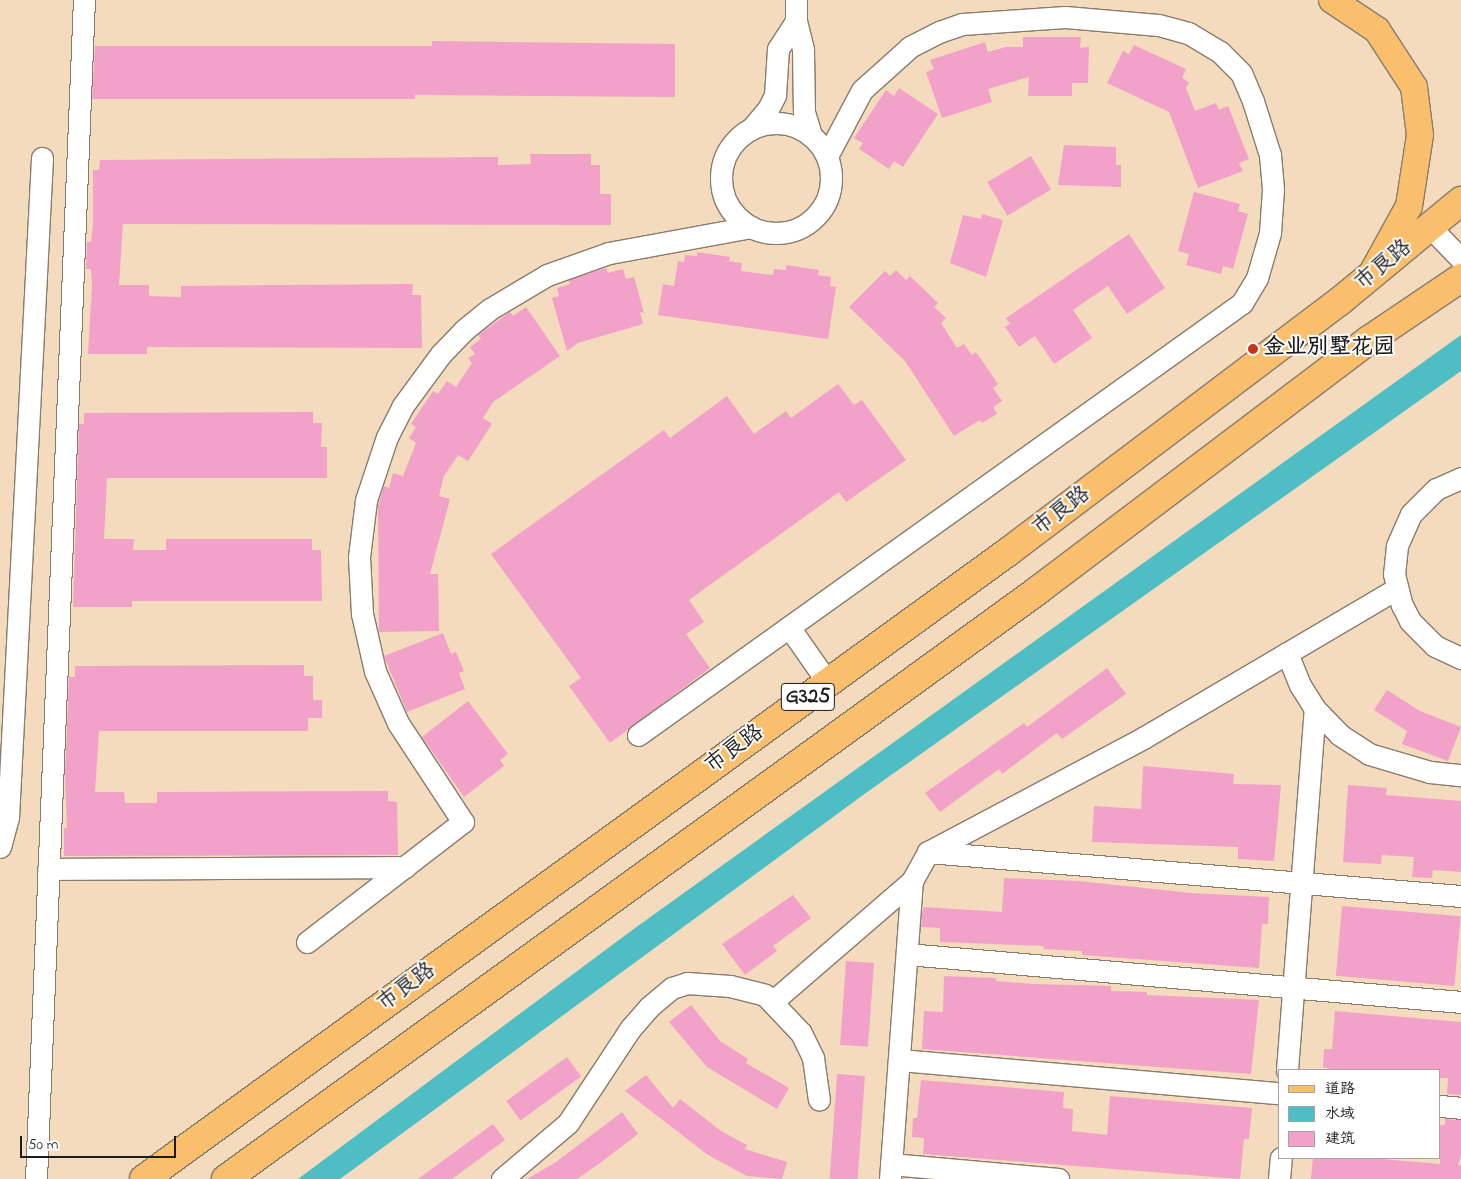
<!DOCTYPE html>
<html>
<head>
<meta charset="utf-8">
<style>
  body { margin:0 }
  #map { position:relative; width:1461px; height:1179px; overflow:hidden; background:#f4dbbe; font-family:"Indie Flower","LXGW WenKai TC",sans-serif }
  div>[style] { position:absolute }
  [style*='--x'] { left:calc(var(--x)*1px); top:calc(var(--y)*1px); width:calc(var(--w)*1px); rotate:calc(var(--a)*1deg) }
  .water>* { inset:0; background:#4ebdc4 }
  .building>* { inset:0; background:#f2a1c9; transform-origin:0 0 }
  .roads { filter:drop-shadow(1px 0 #887c6d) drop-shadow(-1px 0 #887c6d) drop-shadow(0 1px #887c6d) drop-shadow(0 -1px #887c6d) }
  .minor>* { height:21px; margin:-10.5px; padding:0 10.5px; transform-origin:10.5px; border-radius:10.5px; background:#fff }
  .minor>.ring { margin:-10.5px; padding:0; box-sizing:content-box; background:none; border:21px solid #fff; border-radius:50% }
  .major>* { height:26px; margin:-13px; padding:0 13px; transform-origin:13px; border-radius:13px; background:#f9bf6d }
  .highway>* { height:28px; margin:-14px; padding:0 14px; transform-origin:14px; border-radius:14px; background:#f9bf6d }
  .dots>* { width:14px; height:14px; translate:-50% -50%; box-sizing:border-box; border:2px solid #fff; border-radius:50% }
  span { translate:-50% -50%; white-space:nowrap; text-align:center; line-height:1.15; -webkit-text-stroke:4px #fff; paint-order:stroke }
  .shield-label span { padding:1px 4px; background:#fff; border:1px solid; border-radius:4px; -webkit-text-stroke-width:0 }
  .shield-label { font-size:21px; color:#1c1c1c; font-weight:700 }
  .street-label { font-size:22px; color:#1c1c1c }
  .poi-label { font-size:22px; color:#1c1c1c; font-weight:700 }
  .left { translate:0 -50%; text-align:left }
  .legend { position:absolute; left:1278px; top:1069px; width:162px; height:90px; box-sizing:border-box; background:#fff; border:1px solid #a4a4a4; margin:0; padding:6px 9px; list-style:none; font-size:15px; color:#1c1c1c }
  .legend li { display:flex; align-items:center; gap:10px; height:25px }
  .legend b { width:25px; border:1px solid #a4a4a4 }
  .scale { position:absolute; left:20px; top:1136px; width:156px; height:22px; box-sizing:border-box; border:2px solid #1c1c1c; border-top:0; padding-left:6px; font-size:15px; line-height:18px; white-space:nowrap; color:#1c1c1c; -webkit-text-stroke:4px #fff; paint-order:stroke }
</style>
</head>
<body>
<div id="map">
  <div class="water">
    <i style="clip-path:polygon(1461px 335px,1461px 371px,863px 795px,340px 1179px,298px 1179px,635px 928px)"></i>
  </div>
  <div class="building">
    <i style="clip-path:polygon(1023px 37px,1081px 37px,1080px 48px,1089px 47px,1088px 83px,1072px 83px,1072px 96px,1028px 96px,1029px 77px,988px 89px,992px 102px,942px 118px,926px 72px,934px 69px,930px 60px,985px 42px,988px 52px,1006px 47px,1023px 47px)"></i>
    <i style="clip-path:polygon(432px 41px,675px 44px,675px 97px,415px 95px,415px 99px,92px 99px,95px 46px,432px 46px)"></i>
    <i style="clip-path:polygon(1134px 45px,1186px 69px,1182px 78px,1189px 82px,1186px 88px,1195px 111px,1216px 103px,1219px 110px,1228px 106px,1249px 159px,1239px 163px,1243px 171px,1198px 188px,1169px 112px,1107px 83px,1123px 51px,1129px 54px)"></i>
    <i style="clip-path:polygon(899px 88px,938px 114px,903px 167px,894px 161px,889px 169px,859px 149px,863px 143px,854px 138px,886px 90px,894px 96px)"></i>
    <i style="clip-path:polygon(1064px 145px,1116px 147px,1116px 165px,1121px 165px,1121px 187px,1058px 185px)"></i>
    <i style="clip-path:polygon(530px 154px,591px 154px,591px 165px,600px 165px,600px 194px,611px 194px,611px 225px,123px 224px,119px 285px,149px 285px,149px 296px,181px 297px,181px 286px,413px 284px,412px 295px,421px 295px,422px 348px,147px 347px,147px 354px,88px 354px,92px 286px,91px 269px,86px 269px,87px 242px,91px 242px,93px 225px,93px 170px,99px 170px,100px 160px,498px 157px,498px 165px,531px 164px)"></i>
    <i style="left:1031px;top:156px;width:39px;height:51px;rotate:59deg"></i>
    <i style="clip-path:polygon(1194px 192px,1240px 204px,1238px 211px,1248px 214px,1233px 269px,1223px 266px,1221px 274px,1186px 265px,1189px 254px,1178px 251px)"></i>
    <i style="clip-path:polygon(982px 214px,1003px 220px,986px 277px,950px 263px,963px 215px,981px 219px)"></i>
    <i style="clip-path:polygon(1129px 234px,1165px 288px,1127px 314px,1108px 286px,1073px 310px,1092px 338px,1054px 364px,1035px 336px,1019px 347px,1005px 327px,1010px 324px,1006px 318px)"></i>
    <i style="clip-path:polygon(697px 252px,730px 257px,729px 261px,742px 263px,741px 271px,773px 275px,774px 269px,786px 270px,786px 265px,819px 270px,818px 275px,831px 277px,830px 286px,836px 287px,828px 339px,658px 315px,663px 284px,674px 286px,678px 261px,684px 262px,685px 255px,697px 256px)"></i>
    <i style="clip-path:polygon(606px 268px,608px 273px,623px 269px,626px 279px,634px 277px,644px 313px,640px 312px,643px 324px,578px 343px,567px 351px,552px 298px,559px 296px,557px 288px,570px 284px,569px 280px)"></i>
    <i style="clip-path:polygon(896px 270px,906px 280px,910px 276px,938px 303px,934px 307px,946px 318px,941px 323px,957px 348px,964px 344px,972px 355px,976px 352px,998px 384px,993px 388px,1002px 401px,993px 407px,997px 414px,982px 423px,980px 420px,954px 436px,905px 361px,849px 307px,885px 271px,890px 276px)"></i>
    <i style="clip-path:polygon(526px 307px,560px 356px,493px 402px,483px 418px,492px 424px,468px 461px,458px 455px,444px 476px,439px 496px,450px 499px,430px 574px,438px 574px,439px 631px,379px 632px,378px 506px,384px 486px,389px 488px,393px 473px,403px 476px,416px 443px,409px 438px,416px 427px,411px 424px,433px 391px,438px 394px,447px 381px,456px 387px,472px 363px,468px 358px,475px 354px,470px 347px,481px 339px,478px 335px,510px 312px,513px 316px)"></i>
    <i style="clip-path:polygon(838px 384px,854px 405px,862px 400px,906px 460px,846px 502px,839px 492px,689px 600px,704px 622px,686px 634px,710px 668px,610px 743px,569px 686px,581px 678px,491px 554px,664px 430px,670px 438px,727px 396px,754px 434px,786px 411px,791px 418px)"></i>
    <i style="clip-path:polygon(313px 412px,313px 423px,322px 423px,321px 447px,327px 447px,327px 478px,107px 478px,104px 539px,134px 539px,133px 550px,166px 550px,166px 539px,312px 539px,312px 550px,321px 550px,322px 601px,132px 601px,132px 607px,73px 607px,79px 424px,84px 424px,84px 413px)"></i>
    <i style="clip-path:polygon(443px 633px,451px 654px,456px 652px,464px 671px,459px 673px,465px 689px,407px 712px,384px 656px)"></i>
    <i style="clip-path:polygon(304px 665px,304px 676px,313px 676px,313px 700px,322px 700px,322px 718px,308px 718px,308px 731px,99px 731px,95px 792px,124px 792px,125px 803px,157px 803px,157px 792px,388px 791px,388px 801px,397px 802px,398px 855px,64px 856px,64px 828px,67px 828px,65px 776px,69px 677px,75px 677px,75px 666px)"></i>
    <i style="clip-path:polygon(1107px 668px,1126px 694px,1062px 739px,1057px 733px,1002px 774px,999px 769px,940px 812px,925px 793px,1024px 723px,1027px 727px)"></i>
    <i style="clip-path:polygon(1387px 690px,1420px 711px,1461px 727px,1448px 761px,1402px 744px,1407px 731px,1374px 710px)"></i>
    <i style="clip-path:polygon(468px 701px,508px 754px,500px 760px,504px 766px,464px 797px,422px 737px)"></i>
    <i style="clip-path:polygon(1143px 766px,1234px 774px,1233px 784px,1281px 785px,1274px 861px,1238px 859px,1238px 847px,1092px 842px,1094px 806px,1141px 809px)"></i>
    <i style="clip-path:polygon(1348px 785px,1387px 788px,1386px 795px,1461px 801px,1461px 872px,1433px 870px,1432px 878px,1412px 877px,1414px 857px,1382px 855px,1381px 864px,1343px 862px)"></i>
    <i style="clip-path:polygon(1004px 878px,1079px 881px,1191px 893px,1269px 897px,1268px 924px,1262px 924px,1259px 968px,1082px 955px,1082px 951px,1043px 949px,1044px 946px,940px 942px,940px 928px,921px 927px,923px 907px,1002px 912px)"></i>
    <i style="clip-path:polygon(793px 895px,811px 918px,773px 946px,777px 951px,745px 975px,722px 944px)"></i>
    <i style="left:1342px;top:906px;width:119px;height:70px;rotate:5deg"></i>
    <i style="left:846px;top:961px;width:28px;height:84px;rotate:4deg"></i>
    <i style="clip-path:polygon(944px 976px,996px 978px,996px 981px,1034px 984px,1111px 986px,1111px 991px,1147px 992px,1147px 995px,1259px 1000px,1251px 1074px,922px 1049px,924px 1011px,943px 1012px)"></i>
    <i style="clip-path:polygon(691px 1005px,720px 1041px,748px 1059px,746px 1063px,789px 1088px,777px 1109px,707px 1067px,669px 1022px)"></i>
    <i style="clip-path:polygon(1335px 1011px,1461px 1022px,1461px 1095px,1447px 1094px,1448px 1078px,1451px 1078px,1440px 1078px,1440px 1070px,1334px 1070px,1323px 1067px,1324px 1049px,1332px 1049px)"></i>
    <i style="left:567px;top:1057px;width:24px;height:75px;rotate:54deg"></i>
    <i style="left:837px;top:1074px;width:28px;height:105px;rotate:4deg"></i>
    <i style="clip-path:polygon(646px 1075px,673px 1108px,680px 1099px,721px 1131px,747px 1145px,745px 1149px,787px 1162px,782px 1179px,747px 1176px,708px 1155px,625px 1091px)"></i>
    <i style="clip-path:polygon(921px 1080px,1064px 1092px,1063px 1108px,1073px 1109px,1072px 1131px,1107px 1135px,1110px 1096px,1252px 1108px,1249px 1139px,1244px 1139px,1240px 1179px,923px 1154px,924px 1138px,912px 1137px,913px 1118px,917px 1118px)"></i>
    <i style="clip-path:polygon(622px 1112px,638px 1134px,600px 1163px,577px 1179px,527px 1179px,556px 1162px)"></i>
    <i style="clip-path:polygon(1445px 1119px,1461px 1120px,1461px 1155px,1458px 1165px,1461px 1165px,1461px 1179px,1311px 1179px,1313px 1158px,1370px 1158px,1440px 1164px,1440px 1125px,1445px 1125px)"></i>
    <i style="clip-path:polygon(493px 1124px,505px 1140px,452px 1179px,418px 1179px)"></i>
  </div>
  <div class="roads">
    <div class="minor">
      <i style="--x:796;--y:0;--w:21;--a:90"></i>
      <i style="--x:796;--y:21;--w:30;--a:76"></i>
      <i style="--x:803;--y:50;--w:62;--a:89.1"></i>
      <i style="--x:804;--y:112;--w:24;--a:73"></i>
      <i class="ring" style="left:721px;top:123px;width:89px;height:89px"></i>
      <i style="--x:752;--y:128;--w:25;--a:-50"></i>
      <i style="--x:768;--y:109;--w:16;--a:-63"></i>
      <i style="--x:775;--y:95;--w:46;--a:-86.3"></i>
      <i style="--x:778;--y:49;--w:33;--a:-57"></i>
      <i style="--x:1431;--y:228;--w:43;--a:45.9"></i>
      <i style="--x:1461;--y:478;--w:27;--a:156"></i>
      <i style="--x:1436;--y:489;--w:35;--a:135"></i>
      <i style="--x:1411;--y:514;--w:35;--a:114"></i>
      <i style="--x:1397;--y:546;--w:28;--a:96"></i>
      <i style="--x:1394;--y:574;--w:32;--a:76"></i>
      <i style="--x:1402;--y:605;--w:18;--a:63"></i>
      <i style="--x:1410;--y:621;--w:35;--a:45"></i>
      <i style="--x:1435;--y:646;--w:29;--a:25"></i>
      <i style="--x:789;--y:627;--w:68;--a:55.1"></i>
      <i style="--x:1287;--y:653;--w:35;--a:68"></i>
      <i style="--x:1300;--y:685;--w:28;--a:58"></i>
      <i style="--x:1315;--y:709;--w:36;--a:46"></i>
      <i style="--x:1340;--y:735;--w:35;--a:33"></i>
      <i style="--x:1369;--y:754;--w:64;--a:16.4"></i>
      <i style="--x:1430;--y:772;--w:31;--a:6"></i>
      <i style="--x:638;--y:735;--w:743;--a:-35.57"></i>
      <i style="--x:1242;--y:303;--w:29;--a:-59"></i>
      <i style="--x:1257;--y:278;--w:47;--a:-73.9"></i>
      <i style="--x:1270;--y:233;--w:44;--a:-86.1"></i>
      <i style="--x:1273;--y:189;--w:34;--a:-95"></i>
      <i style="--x:1270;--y:155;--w:57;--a:-107.5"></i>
      <i style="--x:1253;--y:101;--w:30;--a:-113"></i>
      <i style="--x:1241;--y:73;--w:30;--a:-135"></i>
      <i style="--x:1220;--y:52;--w:37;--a:-149"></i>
      <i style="--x:1188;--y:33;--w:31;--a:-165"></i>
      <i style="--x:1158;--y:25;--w:93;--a:-175.1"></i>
      <i style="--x:1065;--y:17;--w:103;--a:176.1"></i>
      <i style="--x:962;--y:24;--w:24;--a:161"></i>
      <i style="--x:939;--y:32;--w:33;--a:153"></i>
      <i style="--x:910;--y:47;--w:64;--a:138.1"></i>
      <i style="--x:862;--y:90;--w:75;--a:117.9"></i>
      <i style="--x:0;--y:847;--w:30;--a:-75"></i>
      <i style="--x:8;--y:818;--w:661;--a:-87.05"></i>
      <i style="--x:928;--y:852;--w:535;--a:4.72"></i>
      <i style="--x:48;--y:869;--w:357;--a:-0.3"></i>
      <i style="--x:307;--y:942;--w:197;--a:-37.6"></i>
      <i style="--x:463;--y:822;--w:118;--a:-123.3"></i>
      <i style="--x:398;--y:723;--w:57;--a:-113.9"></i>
      <i style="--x:375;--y:671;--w:58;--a:-102.8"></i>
      <i style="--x:362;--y:614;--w:57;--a:-93"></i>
      <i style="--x:359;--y:557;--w:57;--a:-83"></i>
      <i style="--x:366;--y:500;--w:66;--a:-71.6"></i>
      <i style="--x:387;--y:437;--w:34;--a:-63"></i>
      <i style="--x:402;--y:407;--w:66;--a:-53.7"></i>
      <i style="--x:441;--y:354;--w:33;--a:-46"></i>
      <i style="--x:464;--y:330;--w:33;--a:-39"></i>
      <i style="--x:490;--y:309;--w:66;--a:-30.8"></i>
      <i style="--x:547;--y:275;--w:66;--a:-19.5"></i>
      <i style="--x:609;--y:253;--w:144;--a:-10.4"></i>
      <i style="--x:907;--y:954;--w:556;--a:4.95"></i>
      <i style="--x:772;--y:1002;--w:185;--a:-40.8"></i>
      <i style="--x:899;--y:1060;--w:382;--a:5"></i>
      <i style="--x:1287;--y:1070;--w:362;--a:-85.6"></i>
      <i style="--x:1440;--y:1106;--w:21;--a:5"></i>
      <i style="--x:891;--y:1164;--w:168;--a:5.1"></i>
      <i style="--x:36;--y:1179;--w:1180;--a:-87.67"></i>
      <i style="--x:502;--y:1179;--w:87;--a:-40.3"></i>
      <i style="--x:568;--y:1123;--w:113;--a:-56.6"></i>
      <i style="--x:630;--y:1029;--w:29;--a:-49"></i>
      <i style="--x:649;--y:1007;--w:30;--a:-40"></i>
      <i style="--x:672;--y:988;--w:16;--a:-18"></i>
      <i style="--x:687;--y:983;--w:43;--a:4"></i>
      <i style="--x:730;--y:986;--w:36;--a:14"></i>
      <i style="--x:765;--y:995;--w:52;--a:46.5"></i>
      <i style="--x:801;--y:1033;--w:28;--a:64"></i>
      <i style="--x:813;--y:1058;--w:42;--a:81.9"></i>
      <i style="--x:890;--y:1179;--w:299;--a:-85.8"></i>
      <i style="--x:912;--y:881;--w:33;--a:-61"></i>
      <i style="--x:928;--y:852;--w:243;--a:-27.9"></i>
      <i style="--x:1143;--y:738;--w:294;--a:-30.5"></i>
      <i style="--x:1279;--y:1179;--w:21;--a:-85"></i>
    </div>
    <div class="major">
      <i style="--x:1332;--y:0;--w:54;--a:33.7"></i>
      <i style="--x:1377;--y:30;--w:68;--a:57"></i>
      <i style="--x:1414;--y:87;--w:48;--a:82.9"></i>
      <i style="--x:1420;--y:135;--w:72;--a:98.8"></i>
      <i style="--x:1409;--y:206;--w:77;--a:118.9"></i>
    </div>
    <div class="highway">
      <i style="--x:144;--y:1179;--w:1068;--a:-35.97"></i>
      <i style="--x:1008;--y:552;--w:416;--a:-37.1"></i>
      <i style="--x:1340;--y:301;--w:157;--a:-39.6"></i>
      <i style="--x:226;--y:1179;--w:1002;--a:-35.94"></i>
      <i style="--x:1037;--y:591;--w:416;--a:-37.1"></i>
      <i style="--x:1369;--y:340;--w:111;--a:-34"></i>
    </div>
  </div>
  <div class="dots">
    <i style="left:1253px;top:349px;background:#c8321e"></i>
  </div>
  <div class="shield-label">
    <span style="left:808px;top:697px">G325</span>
  </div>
  <div class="street-label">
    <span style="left:1384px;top:266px;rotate:-39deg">市良路</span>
    <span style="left:1062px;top:512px;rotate:-37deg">市良路</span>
    <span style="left:735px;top:750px;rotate:-36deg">市良路</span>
    <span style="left:407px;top:988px;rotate:-36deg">市良路</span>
  </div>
  <div class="poi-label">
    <span class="left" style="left:1263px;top:349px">金业别墅花园</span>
  </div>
  <ul class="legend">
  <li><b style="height:6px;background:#f9bf6d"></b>道路</li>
  <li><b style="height:14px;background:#4ebdc4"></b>水域</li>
  <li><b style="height:14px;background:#f2a1c9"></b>建筑</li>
  </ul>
  <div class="scale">50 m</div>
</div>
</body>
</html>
